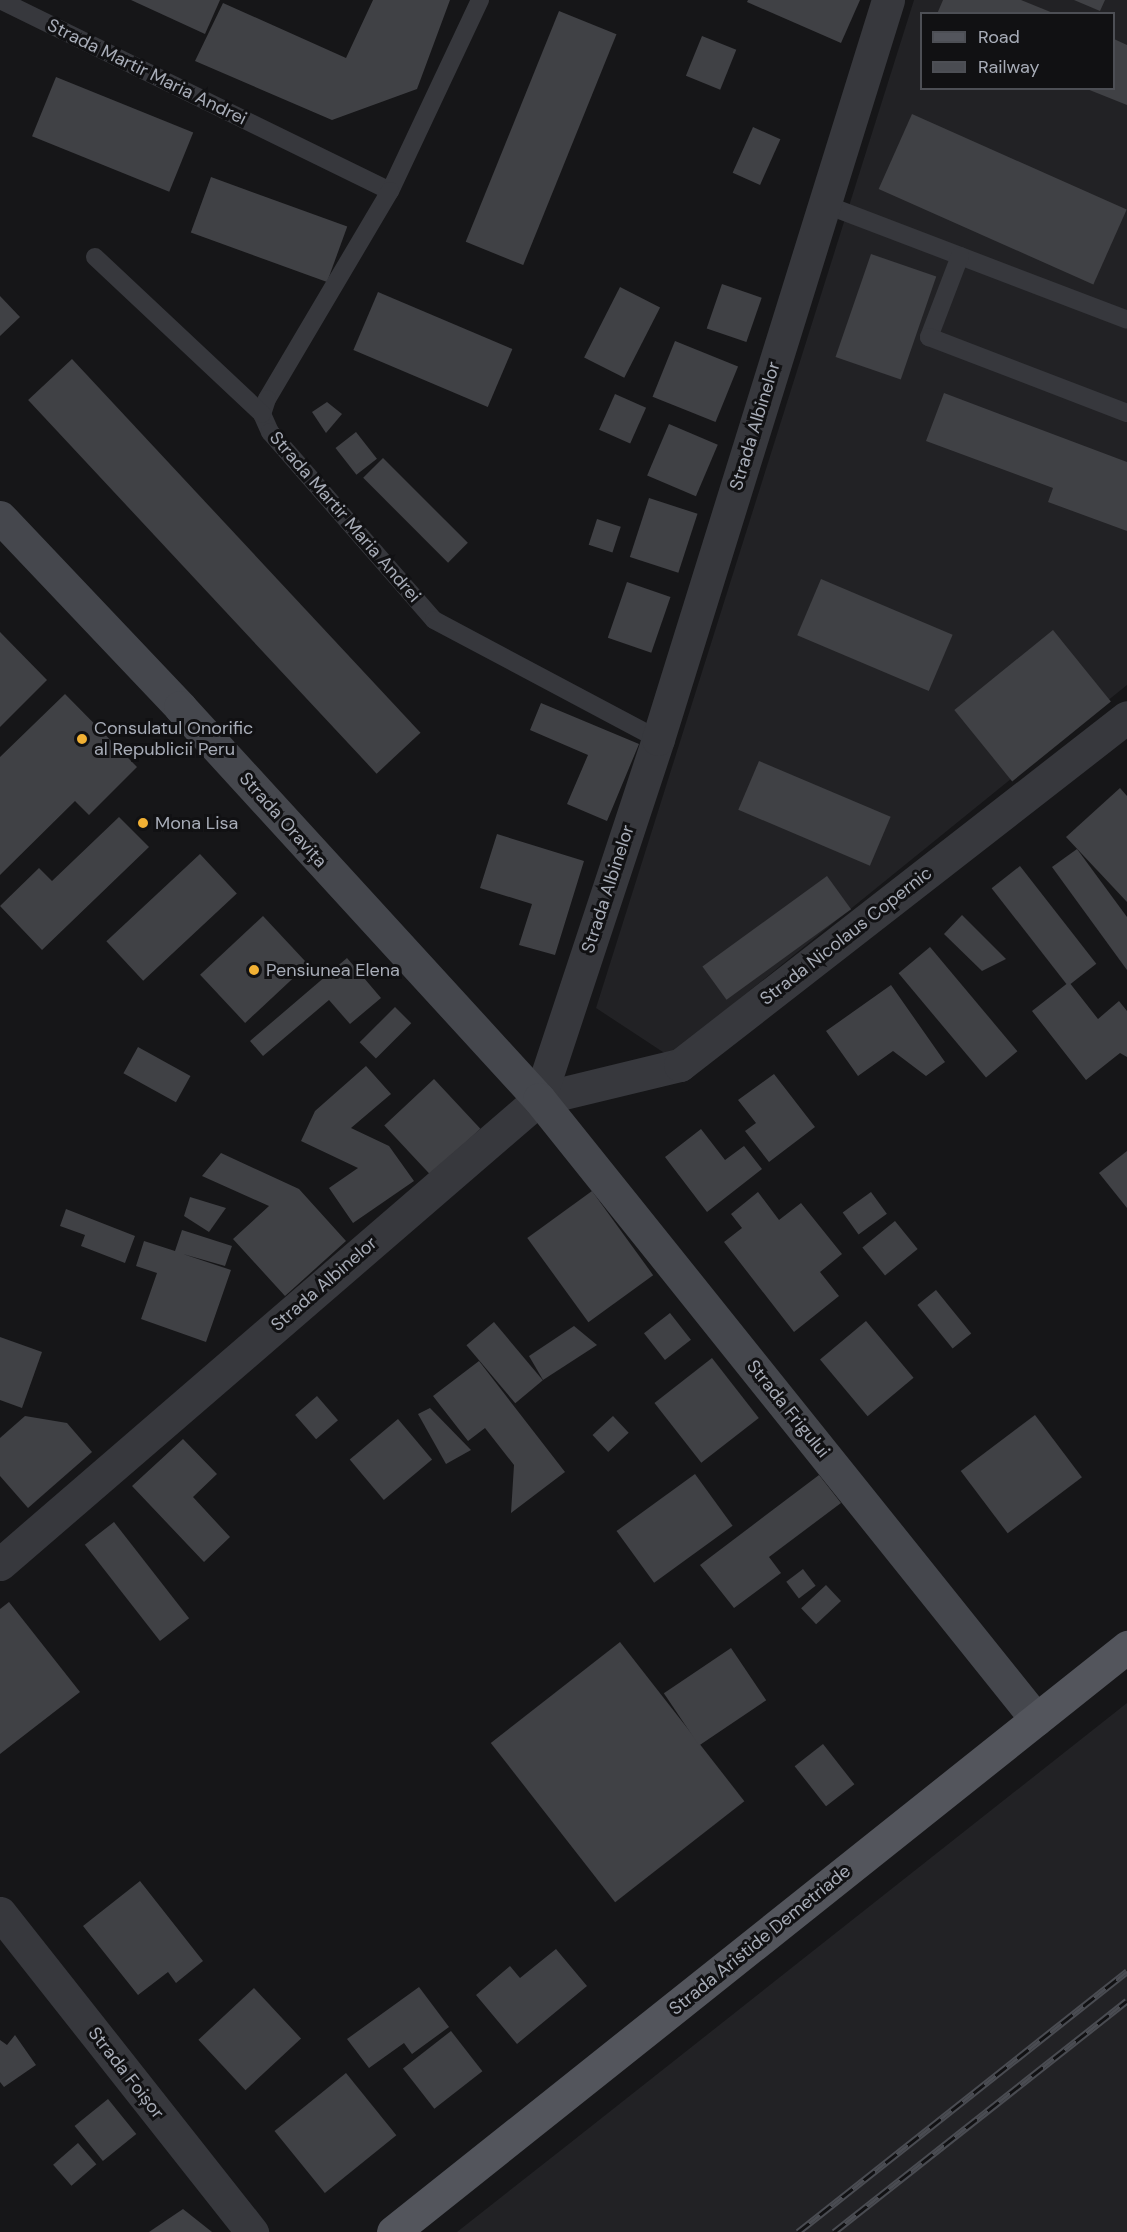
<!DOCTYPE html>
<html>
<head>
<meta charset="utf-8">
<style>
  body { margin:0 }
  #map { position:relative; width:1127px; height:2232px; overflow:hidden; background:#161618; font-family:"DM Sans",sans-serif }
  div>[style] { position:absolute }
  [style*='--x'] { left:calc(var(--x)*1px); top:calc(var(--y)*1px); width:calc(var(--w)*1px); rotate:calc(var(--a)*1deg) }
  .built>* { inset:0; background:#222225 }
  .building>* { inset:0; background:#404145; transform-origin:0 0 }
  .service>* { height:18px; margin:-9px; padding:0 9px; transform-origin:9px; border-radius:9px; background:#37383d }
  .minor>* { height:33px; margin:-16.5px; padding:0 16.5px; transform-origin:16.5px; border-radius:16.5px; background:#37383d }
  .secondary>* { height:33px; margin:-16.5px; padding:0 16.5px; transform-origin:16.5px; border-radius:16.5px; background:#45474d }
  .primary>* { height:33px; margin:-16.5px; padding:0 16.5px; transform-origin:16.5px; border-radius:16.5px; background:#53555c }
  .rail>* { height:7px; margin-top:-3.5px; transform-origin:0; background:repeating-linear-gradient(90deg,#111113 0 14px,#4a4c52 0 28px); box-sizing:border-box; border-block:2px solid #4a4c52 }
  .dots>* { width:16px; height:16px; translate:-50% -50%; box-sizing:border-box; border:3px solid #111113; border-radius:50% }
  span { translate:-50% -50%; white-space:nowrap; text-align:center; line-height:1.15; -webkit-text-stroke:6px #111113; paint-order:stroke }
  .street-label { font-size:18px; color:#a8adb8 }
  .poi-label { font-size:18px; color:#a8adb8 }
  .left { translate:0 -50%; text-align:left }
  .legend { position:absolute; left:920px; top:12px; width:195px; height:78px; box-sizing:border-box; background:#111113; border:2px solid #4d4f55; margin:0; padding:8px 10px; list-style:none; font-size:18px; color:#a8adb8 }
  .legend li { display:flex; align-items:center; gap:12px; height:30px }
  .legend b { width:30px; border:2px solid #4d4f55 }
</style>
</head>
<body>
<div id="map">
  <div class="built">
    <i style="clip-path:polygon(evenodd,914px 0,1127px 0,1127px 685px,669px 1056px,596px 1008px,914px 0,922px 14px,1114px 14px,1114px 88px,922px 88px,922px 14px)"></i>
    <i style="clip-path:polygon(1127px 1703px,1127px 2232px,457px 2232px,565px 2147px)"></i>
  </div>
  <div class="building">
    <i style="clip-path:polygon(131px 0,220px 0,205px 34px)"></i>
    <i style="clip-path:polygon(373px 0,450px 0,417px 89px,332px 120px,195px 61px,223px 3px,346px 58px)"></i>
    <i style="clip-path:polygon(748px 0,860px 0,841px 43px,747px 2px)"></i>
    <i style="clip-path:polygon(943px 0,1021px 0,1053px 13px,937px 14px)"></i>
    <i style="clip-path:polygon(1074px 0,1105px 0,1100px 11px)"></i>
    <i style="left:559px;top:11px;width:62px;height:249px;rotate:22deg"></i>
    <i style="left:702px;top:36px;width:37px;height:43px;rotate:22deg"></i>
    <i style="clip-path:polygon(1114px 39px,1127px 45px,1127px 105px,1087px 89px,1114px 88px)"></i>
    <i style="left:56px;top:77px;width:148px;height:64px;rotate:22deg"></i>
    <i style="left:912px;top:114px;width:235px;height:82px;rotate:24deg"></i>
    <i style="left:753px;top:127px;width:30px;height:50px;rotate:24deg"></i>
    <i style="left:211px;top:177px;width:145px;height:59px;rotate:20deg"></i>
    <i style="left:871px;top:254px;width:69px;height:109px;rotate:19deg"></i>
    <i style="left:722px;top:284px;width:42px;height:47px;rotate:19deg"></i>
    <i style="left:620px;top:287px;width:45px;height:79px;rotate:27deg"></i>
    <i style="left:378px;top:292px;width:146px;height:63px;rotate:23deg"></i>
    <i style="clip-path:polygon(0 296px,20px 317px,0 336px)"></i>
    <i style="left:675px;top:341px;width:68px;height:60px;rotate:22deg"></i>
    <i style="left:72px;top:359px;width:511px;height:60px;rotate:47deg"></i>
    <i style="clip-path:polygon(944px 393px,1127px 462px,1127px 531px,1048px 502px,1053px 488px,926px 441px)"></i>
    <i style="left:615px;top:394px;width:34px;height:39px;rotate:24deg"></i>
    <i style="clip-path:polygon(327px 402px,342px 414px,326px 433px,312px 412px)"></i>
    <i style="left:669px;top:424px;width:53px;height:56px;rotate:23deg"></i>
    <i style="left:356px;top:432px;width:34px;height:26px;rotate:52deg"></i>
    <i style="left:383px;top:458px;width:120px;height:28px;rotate:45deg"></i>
    <i style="left:649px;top:498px;width:51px;height:62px;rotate:18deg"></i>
    <i style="left:597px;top:519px;width:25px;height:27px;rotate:18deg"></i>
    <i style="left:821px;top:579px;width:143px;height:61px;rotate:23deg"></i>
    <i style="left:627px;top:582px;width:46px;height:59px;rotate:19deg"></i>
    <i style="left:1053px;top:630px;width:92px;height:127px;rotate:51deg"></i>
    <i style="clip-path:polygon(0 632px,47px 680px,0 727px)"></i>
    <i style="clip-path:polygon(65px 694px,137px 767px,89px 815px,75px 801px,0 875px,0 757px)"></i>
    <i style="clip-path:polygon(541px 703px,639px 744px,607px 821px,567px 804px,588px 755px,530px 730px)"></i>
    <i style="left:759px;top:761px;width:143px;height:53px;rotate:23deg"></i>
    <i style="clip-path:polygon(1120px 788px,1127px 796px,1127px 902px,1066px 837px)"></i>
    <i style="clip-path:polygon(119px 817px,149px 847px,42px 950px,0 906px,39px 868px,52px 881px)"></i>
    <i style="clip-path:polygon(497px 834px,584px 861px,555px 955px,519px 945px,532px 904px,480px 888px)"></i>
    <i style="clip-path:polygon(1077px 849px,1127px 917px,1127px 970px,1052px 867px)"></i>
    <i style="left:200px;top:854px;width:54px;height:128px;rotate:47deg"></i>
    <i style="left:1020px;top:866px;width:124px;height:36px;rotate:52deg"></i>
    <i style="left:827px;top:876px;width:41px;height:154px;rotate:54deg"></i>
    <i style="clip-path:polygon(962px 915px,1006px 959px,982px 971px,944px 934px)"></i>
    <i style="left:263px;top:916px;width:66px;height:86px;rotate:47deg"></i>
    <i style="left:930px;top:947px;width:136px;height:41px;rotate:50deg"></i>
    <i style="clip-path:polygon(347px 958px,381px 998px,350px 1024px,329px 1000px,263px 1056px,250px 1041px)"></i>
    <i style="clip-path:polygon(1069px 982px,1098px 1019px,1119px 1001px,1127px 1011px,1127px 1057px,1120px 1053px,1086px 1080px,1032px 1011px)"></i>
    <i style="clip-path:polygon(891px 985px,945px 1062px,926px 1076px,893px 1051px,858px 1076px,826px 1031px)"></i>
    <i style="left:395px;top:1007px;width:23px;height:50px;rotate:45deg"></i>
    <i style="left:138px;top:1047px;width:60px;height:30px;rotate:29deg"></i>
    <i style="clip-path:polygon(366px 1066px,391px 1094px,351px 1128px,389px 1146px,414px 1181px,353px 1223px,329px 1188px,358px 1168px,301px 1141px,315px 1111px)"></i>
    <i style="clip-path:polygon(774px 1074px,815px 1127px,769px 1162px,745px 1131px,756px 1123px,738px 1100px)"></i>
    <i style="left:434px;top:1079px;width:68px;height:68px;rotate:47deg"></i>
    <i style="clip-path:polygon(701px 1129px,725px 1160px,744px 1146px,762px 1169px,707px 1212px,665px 1157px)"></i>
    <i style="clip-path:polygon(1127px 1151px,1127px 1208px,1099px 1173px)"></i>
    <i style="clip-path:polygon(221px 1153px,299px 1189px,346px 1241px,285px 1296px,233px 1239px,269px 1206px,202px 1176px)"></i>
    <i style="left:592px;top:1191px;width:104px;height:80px;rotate:54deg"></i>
    <i style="clip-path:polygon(758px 1192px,779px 1220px,801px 1203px,842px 1254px,820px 1272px,839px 1296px,794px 1332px,724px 1242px,742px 1228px,731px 1214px)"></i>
    <i style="left:871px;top:1192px;width:27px;height:35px;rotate:54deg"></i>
    <i style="clip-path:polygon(190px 1197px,226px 1208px,209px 1232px,184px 1216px)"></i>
    <i style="clip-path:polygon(66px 1209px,135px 1236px,125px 1263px,81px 1246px,85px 1235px,60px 1226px)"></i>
    <i style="left:895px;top:1221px;width:36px;height:42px;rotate:51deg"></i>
    <i style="clip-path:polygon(182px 1230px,232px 1246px,225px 1266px,183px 1254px,231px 1270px,206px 1342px,141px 1319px,157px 1273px,136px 1266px,144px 1241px,175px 1251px)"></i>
    <i style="left:936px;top:1290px;width:56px;height:24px;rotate:51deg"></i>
    <i style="left:670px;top:1313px;width:34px;height:33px;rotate:52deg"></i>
    <i style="left:866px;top:1321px;width:74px;height:60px;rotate:50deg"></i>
    <i style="left:494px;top:1322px;width:76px;height:36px;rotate:50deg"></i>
    <i style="clip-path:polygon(574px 1326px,597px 1345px,543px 1380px,529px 1356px)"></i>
    <i style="clip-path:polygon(0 1337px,42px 1352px,22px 1408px,0 1400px)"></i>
    <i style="left:712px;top:1358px;width:76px;height:73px;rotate:52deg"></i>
    <i style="clip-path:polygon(479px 1361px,565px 1472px,511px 1513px,514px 1465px,485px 1428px,468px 1441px,433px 1396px)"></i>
    <i style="left:317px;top:1396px;width:32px;height:29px;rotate:49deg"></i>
    <i style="clip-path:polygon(430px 1408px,471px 1450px,446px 1464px,418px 1414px)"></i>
    <i style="left:1035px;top:1415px;width:78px;height:93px;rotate:53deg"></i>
    <i style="clip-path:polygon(25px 1416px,67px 1423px,92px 1452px,28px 1508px,0 1476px,0 1438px)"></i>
    <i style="left:613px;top:1416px;width:23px;height:28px;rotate:47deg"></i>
    <i style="left:398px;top:1419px;width:53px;height:63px;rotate:50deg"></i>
    <i style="clip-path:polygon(183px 1439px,217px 1474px,193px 1497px,230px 1537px,204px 1562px,132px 1486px)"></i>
    <i style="left:695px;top:1474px;width:64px;height:97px;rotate:54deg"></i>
    <i style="clip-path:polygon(819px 1475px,841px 1503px,769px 1557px,781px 1573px,734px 1608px,700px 1565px)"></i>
    <i style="left:114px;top:1522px;width:122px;height:37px;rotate:52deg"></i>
    <i style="left:803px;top:1569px;width:21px;height:21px;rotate:53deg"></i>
    <i style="left:826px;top:1585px;width:22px;height:34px;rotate:47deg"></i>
    <i style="clip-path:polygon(9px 1602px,80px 1692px,0 1754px,0 1609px)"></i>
    <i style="left:620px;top:1642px;width:202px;height:164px;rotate:52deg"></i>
    <i style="left:731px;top:1648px;width:63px;height:81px;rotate:56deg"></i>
    <i style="left:823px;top:1744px;width:51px;height:36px;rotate:52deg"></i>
    <i style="clip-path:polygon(140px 1881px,203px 1961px,176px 1983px,168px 1972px,138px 1995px,83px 1926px)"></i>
    <i style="clip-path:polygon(556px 1949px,587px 1986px,517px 2044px,476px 1995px,510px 1966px,520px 1978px)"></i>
    <i style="clip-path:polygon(419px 1987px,449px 2027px,412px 2054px,404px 2043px,369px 2068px,347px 2039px)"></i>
    <i style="left:254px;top:1988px;width:69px;height:76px;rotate:47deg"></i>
    <i style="left:451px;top:2031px;width:51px;height:61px;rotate:52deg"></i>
    <i style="clip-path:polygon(15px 2035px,36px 2065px,4px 2087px,0 2082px,0 2040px,7px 2045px)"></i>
    <i style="left:346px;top:2073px;width:80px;height:92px;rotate:51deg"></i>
    <i style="left:108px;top:2099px;width:45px;height:43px;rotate:51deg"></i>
    <i style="left:78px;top:2143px;width:28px;height:33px;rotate:49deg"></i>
    <i style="clip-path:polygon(183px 2209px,212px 2232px,149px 2232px)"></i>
  </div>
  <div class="service">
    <i style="--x:0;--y:0;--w:434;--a:26.1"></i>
    <i style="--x:480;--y:0;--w:211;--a:115.2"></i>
    <i style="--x:390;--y:191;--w:242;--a:120.6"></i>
    <i style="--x:267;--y:399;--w:16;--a:108"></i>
    <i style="--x:262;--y:414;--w:20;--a:66"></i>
    <i style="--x:270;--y:432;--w:249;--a:48.9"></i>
    <i style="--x:434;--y:620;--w:254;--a:28"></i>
    <i style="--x:824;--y:204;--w:324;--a:20.9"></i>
    <i style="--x:960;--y:256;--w:87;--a:110.9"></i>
    <i style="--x:929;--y:337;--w:212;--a:21"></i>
    <i style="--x:95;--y:257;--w:229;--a:43.2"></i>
  </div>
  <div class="minor">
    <i style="--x:539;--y:1099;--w:145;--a:-13.6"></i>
    <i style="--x:680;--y:1065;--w:566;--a:-37.9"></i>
    <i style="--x:0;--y:1564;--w:712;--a:-40.78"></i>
    <i style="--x:539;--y:1099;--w:379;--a:-71.7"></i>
    <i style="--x:658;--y:739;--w:774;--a:-72.71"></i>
    <i style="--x:0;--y:1913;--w:407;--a:51.7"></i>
  </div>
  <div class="secondary">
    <i style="--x:0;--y:517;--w:262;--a:46.5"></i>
    <i style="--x:180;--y:707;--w:532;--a:47.52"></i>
    <i style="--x:539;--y:1099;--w:795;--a:51.28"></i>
  </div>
  <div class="primary">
    <i style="--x:393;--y:2232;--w:939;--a:-38.55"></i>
  </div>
  <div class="rail">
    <i style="--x:798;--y:2232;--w:420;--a:-38.4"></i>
    <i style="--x:834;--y:2232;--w:373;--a:-38.3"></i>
  </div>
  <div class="dots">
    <i style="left:82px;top:739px;background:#f2b134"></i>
    <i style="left:143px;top:823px;background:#f2b134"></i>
    <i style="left:254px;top:970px;background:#f2b134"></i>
  </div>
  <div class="street-label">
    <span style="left:147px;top:72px;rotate:26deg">Strada Martir Maria Andrei</span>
    <span style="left:755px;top:426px;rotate:-73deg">Strada Albinelor</span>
    <span style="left:345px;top:517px;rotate:49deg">Strada Martir Maria Andrei</span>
    <span style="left:283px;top:820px;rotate:48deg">Strada Oravița</span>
    <span style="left:608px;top:889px;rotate:-72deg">Strada Albinelor</span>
    <span style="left:846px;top:936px;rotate:-38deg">Strada Nicolaus Copernic</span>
    <span style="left:324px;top:1284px;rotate:-41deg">Strada Albinelor</span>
    <span style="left:788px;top:1409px;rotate:51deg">Strada Frigului</span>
    <span style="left:760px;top:1940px;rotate:-39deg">Strada Aristide Demetriade</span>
    <span style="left:126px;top:2073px;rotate:52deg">Strada Foișor</span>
  </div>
  <div class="poi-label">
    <span class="left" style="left:94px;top:739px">Consulatul Onorific<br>al Republicii Peru</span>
    <span class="left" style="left:155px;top:823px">Mona Lisa</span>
    <span class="left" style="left:266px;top:970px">Pensiunea Elena</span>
  </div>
  <ul class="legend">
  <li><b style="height:8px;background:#53555c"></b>Road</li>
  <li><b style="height:8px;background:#4a4c52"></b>Railway</li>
  </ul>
</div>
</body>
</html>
